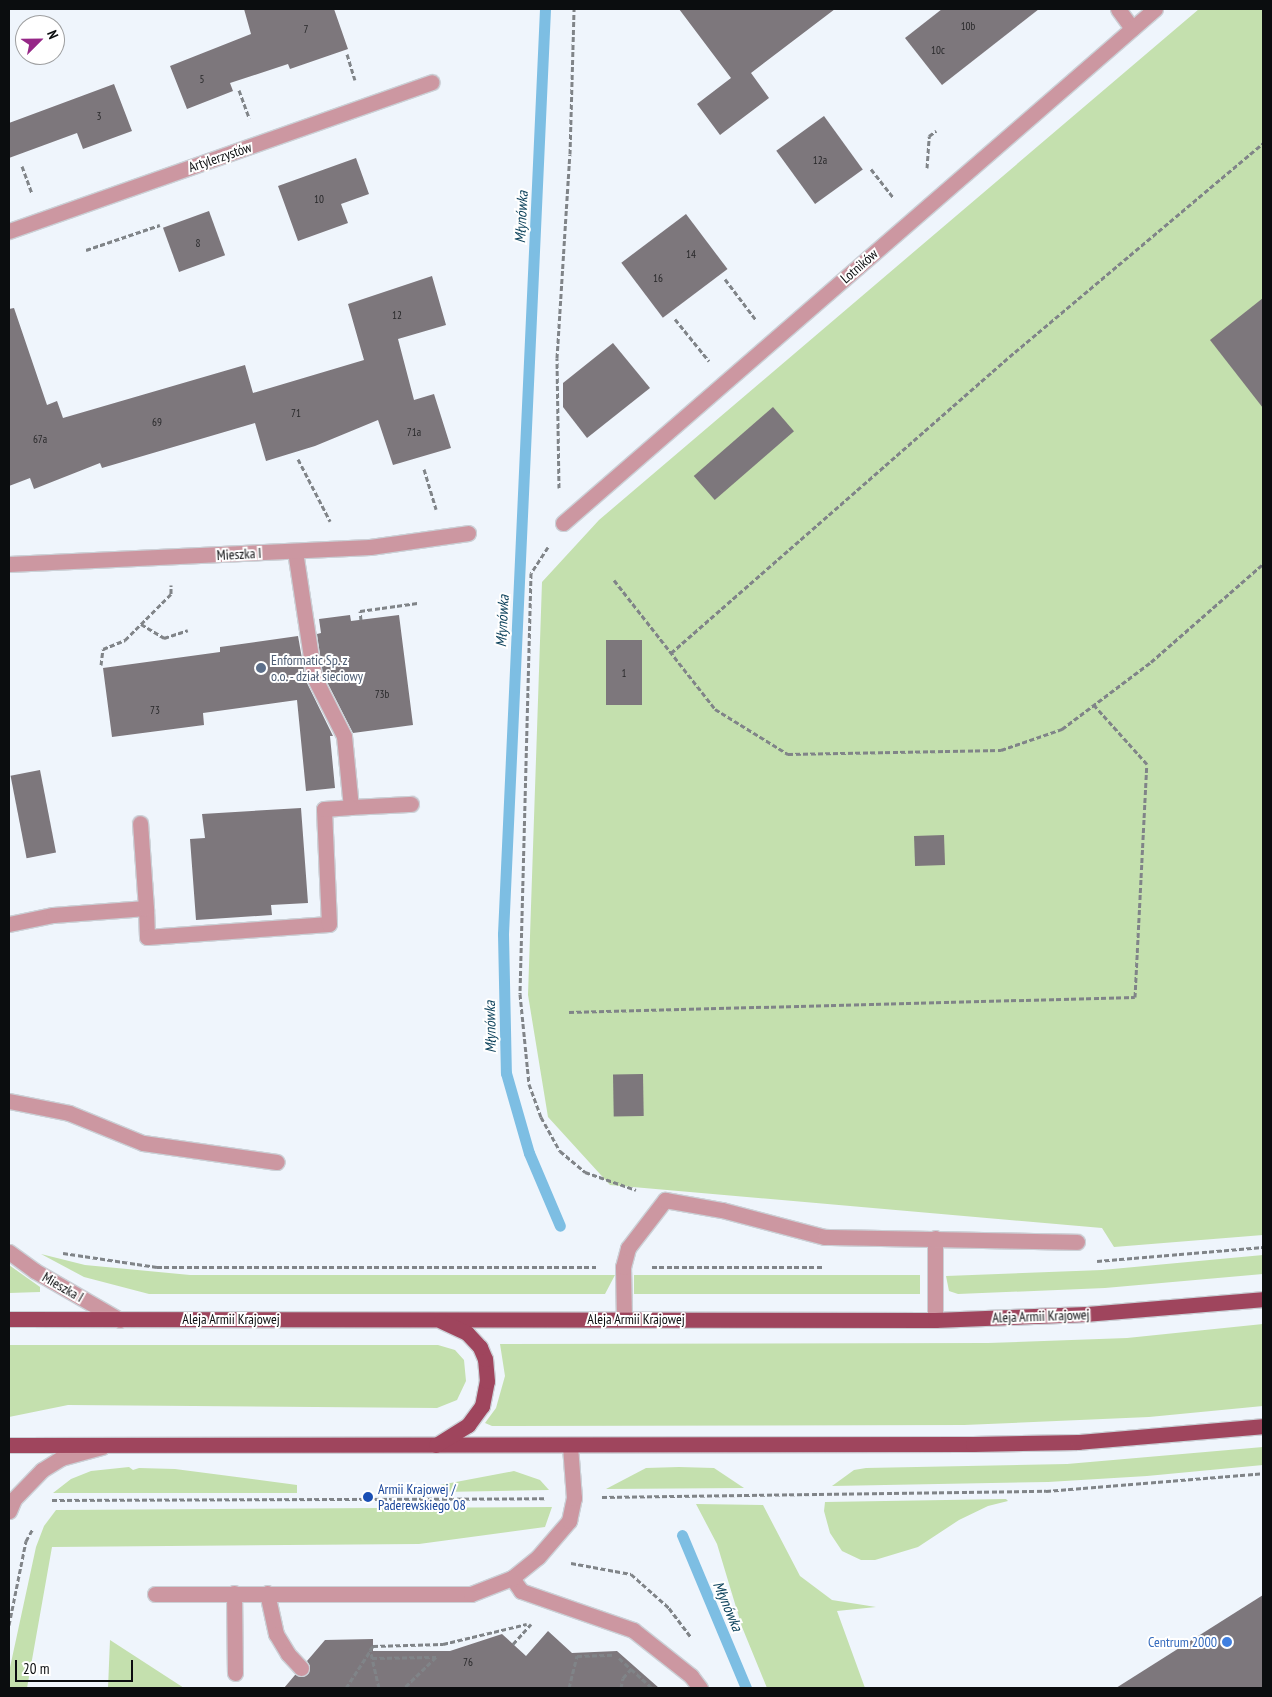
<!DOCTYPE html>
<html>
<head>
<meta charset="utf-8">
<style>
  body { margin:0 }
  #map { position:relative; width:1272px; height:1697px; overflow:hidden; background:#eff5fc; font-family:"PT Sans Narrow",sans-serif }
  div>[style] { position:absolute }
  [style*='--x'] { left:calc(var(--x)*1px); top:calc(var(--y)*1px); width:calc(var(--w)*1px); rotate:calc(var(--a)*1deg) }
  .green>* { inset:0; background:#c4e0ae; transform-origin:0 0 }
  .stream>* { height:11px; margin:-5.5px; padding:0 5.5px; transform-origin:5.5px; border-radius:5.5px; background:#7dbee3 }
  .building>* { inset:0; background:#7d777c; transform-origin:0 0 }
  .path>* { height:3px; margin-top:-1.5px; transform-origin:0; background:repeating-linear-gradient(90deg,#808488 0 5px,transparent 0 7.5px) }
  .roads { filter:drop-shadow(1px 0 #cbd0d6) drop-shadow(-1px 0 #cbd0d6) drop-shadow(0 1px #cbd0d6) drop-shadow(0 -1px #cbd0d6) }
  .minor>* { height:15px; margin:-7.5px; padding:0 7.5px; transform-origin:7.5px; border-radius:7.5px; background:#cc97a1 }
  .major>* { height:15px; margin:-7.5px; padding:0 7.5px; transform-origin:7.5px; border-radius:7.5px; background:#9f455d }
  .dots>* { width:14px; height:14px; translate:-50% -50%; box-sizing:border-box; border:2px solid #fff; border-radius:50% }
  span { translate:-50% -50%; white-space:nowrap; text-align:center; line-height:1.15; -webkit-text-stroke:4px #fff; paint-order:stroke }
  .number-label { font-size:11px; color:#28282a }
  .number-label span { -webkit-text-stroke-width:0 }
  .street-label { font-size:14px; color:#0b0d0f }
  .service-label { font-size:14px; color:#4e5e75 }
  .left { translate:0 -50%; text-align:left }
  .transit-label { font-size:14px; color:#164399 }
  .shop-label { font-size:14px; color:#366cbe }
  .right { translate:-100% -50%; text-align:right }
  .water-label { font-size:15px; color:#093f59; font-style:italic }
  .frame { position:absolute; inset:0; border:10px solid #0b0d0f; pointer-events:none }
  .north { position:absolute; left:15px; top:15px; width:50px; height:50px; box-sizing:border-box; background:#fff; border:1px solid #9d9e9f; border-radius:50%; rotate:67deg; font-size:14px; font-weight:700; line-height:20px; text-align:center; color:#0b0d0f }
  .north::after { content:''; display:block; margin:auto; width:18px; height:22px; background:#962787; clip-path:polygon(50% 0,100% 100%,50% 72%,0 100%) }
  .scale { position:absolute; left:15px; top:1660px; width:118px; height:22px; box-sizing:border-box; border:2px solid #0b0d0f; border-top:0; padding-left:6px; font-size:15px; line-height:18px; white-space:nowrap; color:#0b0d0f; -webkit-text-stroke:4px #fff; paint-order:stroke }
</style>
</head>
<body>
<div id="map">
  <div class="green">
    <i style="clip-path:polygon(1199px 9px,1263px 9px,1263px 1235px,1114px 1247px,1102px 1228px,610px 1185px,548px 1117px,528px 995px,542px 582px,599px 520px)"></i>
    <i style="clip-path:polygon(41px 1254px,85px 1265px,190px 1275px,615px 1275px,605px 1294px,149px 1294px,84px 1277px)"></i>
    <i style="clip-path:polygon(1263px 1255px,1263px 1274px,1105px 1288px,958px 1294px,949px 1291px,946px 1276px,1102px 1270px)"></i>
    <i style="clip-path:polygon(9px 1265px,40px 1287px,40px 1292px,9px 1293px)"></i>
    <i style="left:634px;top:1275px;width:286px;height:19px"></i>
    <i style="clip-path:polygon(1263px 1324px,1263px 1406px,1149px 1417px,964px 1425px,492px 1426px,485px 1423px,496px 1408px,505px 1376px,500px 1344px,988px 1343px,1127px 1338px)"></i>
    <i style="clip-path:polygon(9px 1345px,438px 1345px,455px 1350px,464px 1360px,466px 1381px,457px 1400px,437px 1408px,68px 1405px,9px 1417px)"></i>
    <i style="clip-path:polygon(1263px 1447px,1263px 1465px,1147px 1476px,1048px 1482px,832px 1486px,854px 1470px,866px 1468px,1067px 1464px)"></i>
    <i style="clip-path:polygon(129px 1467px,133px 1470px,139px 1468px,175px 1469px,297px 1485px,297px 1493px,53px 1493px,71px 1479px,91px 1471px)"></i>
    <i style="clip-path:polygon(679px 1467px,714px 1468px,744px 1488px,606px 1489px,646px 1468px)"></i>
    <i style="clip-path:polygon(514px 1471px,540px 1480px,549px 1490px,441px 1492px,440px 1485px)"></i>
    <i style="clip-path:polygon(1006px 1499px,1008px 1501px,988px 1506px,959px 1520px,918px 1547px,875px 1560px,861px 1560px,842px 1551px,830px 1533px,824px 1511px,825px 1502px)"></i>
    <i style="clip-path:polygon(696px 1504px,763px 1505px,800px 1576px,832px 1600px,876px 1607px,837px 1611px,865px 1688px,767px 1688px,742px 1627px,717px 1544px)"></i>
    <i style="clip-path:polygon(552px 1507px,545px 1527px,419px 1544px,52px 1547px,27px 1688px,9px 1688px,9px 1672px,36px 1547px,44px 1526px,56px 1510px)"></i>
    <i style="clip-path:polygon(110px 1640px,184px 1688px,108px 1688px)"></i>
  </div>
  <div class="stream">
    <i style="--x:545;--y:9;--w:926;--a:92.6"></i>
    <i style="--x:503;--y:934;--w:139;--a:88.8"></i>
    <i style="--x:506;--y:1073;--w:83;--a:74"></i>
    <i style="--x:529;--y:1153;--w:79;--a:67"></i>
    <i style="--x:682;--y:1535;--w:166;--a:67.3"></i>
  </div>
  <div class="building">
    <i style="clip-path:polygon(244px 9px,334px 9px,348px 49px,290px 69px,288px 64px,230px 83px,233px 91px,187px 109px,170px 66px,251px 34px)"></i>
    <i style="clip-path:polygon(679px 9px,835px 9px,751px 73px,769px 98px,720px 135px,697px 104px,731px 78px)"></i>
    <i style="clip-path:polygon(942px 9px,1039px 9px,942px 85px,905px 38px)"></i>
    <i style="clip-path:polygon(114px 84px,132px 131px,83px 149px,77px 133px,9px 158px,9px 123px)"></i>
    <i style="left:824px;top:116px;width:66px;height:59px;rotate:54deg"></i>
    <i style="clip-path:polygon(356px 158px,369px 194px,341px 204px,348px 223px,298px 241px,278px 186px)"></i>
    <i style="left:209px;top:211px;width:47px;height:49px;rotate:70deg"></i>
    <i style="left:686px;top:214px;width:69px;height:81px;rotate:53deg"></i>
    <i style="clip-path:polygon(432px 276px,446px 325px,398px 339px,414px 400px,434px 394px,451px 448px,393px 465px,378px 420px,315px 446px,266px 461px,255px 423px,102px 468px,100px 463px,34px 489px,30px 478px,9px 486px,9px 309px,14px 308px,47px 405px,57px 401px,63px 418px,245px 365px,253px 393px,364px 360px,348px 304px)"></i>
    <i style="clip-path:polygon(1263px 298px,1263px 408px,1210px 340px)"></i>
    <i style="clip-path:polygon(613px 343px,650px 388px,587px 438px,563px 407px,563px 383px)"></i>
    <i style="left:773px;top:407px;width:32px;height:105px;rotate:49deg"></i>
    <i style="clip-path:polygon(350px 615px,351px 621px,399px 615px,413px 725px,353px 733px,323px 674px,317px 634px,321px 633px,319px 619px)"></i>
    <i style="clip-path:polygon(298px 636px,306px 681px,333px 736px,330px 736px,335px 788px,306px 791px,297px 700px,203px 713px,204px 725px,112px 737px,103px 668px,220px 652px,220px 647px)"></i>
    <i style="left:606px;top:640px;width:36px;height:65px"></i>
    <i style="left:40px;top:770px;width:84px;height:30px;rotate:79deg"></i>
    <i style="clip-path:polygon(301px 808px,308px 903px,271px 905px,272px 915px,196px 920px,190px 839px,205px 838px,202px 814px)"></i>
    <i style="left:944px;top:835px;width:30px;height:30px;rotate:88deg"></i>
    <i style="left:643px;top:1074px;width:42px;height:30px;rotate:89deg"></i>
    <i style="clip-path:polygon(1263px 1595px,1263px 1688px,1116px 1688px)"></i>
    <i style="clip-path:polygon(548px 1631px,572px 1653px,617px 1651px,659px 1688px,284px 1688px,295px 1675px,308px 1674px,310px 1666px,307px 1661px,325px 1640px,373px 1639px,373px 1651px,450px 1651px,502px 1634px,526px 1656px)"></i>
  </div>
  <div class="path">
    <i style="--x:347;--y:54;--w:27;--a:73"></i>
    <i style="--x:239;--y:90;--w:30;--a:70"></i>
    <i style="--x:22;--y:166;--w:29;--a:70"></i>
    <i style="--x:927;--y:168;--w:32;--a:-86"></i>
    <i style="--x:929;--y:136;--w:9;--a:-36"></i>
    <i style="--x:871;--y:169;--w:37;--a:52"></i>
    <i style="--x:86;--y:250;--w:78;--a:-18.7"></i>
    <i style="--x:725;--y:279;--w:51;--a:52.9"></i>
    <i style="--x:675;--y:319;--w:54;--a:51"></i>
    <i style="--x:298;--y:459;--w:70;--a:62.7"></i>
    <i style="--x:424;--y:469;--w:42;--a:73.3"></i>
    <i style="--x:559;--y:488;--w:130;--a:-90.9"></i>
    <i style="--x:557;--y:358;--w:204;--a:-86.4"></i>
    <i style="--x:570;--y:154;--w:145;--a:-88.4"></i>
    <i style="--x:548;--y:547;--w:31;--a:123"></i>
    <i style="--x:531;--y:573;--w:421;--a:91.5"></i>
    <i style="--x:520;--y:994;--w:90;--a:84.3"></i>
    <i style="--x:529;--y:1084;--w:35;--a:70"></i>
    <i style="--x:541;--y:1117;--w:39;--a:61"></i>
    <i style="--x:560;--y:1151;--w:33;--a:40"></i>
    <i style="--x:585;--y:1172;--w:54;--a:19.4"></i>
    <i style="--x:614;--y:580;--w:164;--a:51.9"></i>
    <i style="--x:715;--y:709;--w:86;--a:31.7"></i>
    <i style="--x:788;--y:754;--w:213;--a:-1.1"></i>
    <i style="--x:1001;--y:750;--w:65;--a:-19"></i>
    <i style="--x:1062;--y:729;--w:111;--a:-37"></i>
    <i style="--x:1151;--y:662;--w:149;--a:-41.2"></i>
    <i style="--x:361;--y:620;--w:9;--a:-96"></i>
    <i style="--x:360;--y:611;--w:58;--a:-8"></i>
    <i style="--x:141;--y:624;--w:27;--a:31"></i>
    <i style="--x:164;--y:638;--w:25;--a:-18"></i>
    <i style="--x:671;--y:653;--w:457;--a:-41.2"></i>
    <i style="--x:1015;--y:352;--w:324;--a:-40.1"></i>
    <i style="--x:101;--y:665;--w:16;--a:-83"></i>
    <i style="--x:103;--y:649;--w:24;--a:-22"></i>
    <i style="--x:125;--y:640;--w:65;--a:-45"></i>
    <i style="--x:171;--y:594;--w:9;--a:-90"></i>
    <i style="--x:569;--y:1012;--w:566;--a:-1.52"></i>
    <i style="--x:1135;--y:997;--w:233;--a:-87.1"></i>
    <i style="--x:1147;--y:764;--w:79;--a:-131.9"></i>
    <i style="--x:63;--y:1253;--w:95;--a:8.5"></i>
    <i style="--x:157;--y:1267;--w:439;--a:0"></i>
    <i style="--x:1097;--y:1261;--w:167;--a:-4.8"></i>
    <i style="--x:652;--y:1267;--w:171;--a:0"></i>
    <i style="--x:602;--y:1497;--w:444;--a:-0.8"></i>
    <i style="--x:1046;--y:1491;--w:218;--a:-4.7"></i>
    <i style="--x:52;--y:1500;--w:494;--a:-0.2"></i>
    <i style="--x:571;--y:1563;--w:61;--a:10.4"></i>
    <i style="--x:631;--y:1574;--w:51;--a:41.8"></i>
    <i style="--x:669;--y:1608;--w:36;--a:53"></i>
    <i style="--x:9;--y:1625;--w:86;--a:-78.6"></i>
    <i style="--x:26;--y:1541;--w:13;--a:-61"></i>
    <i style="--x:513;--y:1644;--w:27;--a:-48"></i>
    <i style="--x:372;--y:1658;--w:64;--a:-0.9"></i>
    <i style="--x:436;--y:1657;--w:45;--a:135.9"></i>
    <i style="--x:619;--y:1658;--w:16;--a:43"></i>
    <i style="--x:346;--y:1688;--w:44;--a:-57"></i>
    <i style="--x:379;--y:1688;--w:39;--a:-103"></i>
    <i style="--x:370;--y:1650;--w:5;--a:-53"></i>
    <i style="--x:373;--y:1646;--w:70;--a:-1.6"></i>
    <i style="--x:443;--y:1644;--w:86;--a:-13.4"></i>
    <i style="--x:569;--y:1688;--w:33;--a:-76"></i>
    <i style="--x:577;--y:1656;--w:37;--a:-2"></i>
    <i style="--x:621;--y:1688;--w:10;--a:-79"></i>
    <i style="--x:623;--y:1678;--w:12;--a:-48"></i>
    <i style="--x:631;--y:1669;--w:28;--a:42"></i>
  </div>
  <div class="roads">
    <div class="minor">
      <i style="--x:1118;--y:9;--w:24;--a:54"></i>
      <i style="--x:9;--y:231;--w:448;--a:-19.4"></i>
      <i style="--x:563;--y:523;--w:784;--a:-40.97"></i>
      <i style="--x:295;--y:551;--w:127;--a:81.4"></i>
      <i style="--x:314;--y:677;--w:66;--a:63"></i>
      <i style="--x:344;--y:736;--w:71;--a:84.4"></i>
      <i style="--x:351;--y:807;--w:60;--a:-2.9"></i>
      <i style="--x:9;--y:564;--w:361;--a:-2.7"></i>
      <i style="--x:370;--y:547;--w:99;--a:-8.1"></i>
      <i style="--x:146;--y:908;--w:29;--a:88"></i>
      <i style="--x:147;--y:937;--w:182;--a:-4.1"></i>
      <i style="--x:329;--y:924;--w:115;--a:-92.5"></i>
      <i style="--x:324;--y:809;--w:27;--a:-4"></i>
      <i style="--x:9;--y:924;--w:45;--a:-11.6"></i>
      <i style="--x:53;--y:915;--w:93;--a:-4.3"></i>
      <i style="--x:146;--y:908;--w:85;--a:-94"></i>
      <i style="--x:9;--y:1101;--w:61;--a:11.3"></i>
      <i style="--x:69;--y:1113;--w:80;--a:22.1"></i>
      <i style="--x:143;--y:1143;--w:135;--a:8.1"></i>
      <i style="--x:935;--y:1238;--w:82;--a:90"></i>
      <i style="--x:9;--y:1252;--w:32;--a:36"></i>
      <i style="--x:35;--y:1271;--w:98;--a:30"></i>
      <i style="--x:624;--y:1319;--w:52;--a:-91.1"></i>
      <i style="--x:623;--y:1267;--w:20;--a:-75"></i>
      <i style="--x:628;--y:1248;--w:61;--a:-52.4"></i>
      <i style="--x:665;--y:1200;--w:58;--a:10"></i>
      <i style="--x:722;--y:1210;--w:106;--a:14.7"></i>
      <i style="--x:825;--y:1237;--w:252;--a:1.1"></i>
      <i style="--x:9;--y:1511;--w:13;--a:-67"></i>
      <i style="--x:14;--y:1499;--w:40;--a:-46"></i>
      <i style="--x:42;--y:1470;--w:22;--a:-32"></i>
      <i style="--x:61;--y:1458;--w:42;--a:-15"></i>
      <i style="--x:512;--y:1578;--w:16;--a:55"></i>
      <i style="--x:521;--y:1591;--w:119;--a:19.2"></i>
      <i style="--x:633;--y:1630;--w:74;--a:38.4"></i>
      <i style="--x:691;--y:1676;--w:15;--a:53"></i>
      <i style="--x:234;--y:1593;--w:80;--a:89.3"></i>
      <i style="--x:267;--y:1593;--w:42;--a:77.6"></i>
      <i style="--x:276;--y:1634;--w:23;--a:59"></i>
      <i style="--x:288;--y:1654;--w:19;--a:47"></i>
      <i style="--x:155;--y:1594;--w:316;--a:0"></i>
      <i style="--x:471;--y:1594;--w:44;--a:-21.3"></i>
      <i style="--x:512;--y:1578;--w:33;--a:-39"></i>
      <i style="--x:538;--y:1557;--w:48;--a:-49.3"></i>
      <i style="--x:569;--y:1521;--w:24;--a:-78"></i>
      <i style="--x:574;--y:1498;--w:52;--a:-94.4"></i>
    </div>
    <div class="major">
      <i style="--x:9;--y:1319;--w:926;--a:0.06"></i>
      <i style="--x:935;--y:1320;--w:151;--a:-2.3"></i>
      <i style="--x:1086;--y:1314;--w:178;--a:-4.8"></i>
      <i style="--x:9;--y:1445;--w:964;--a:-0.06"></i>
      <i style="--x:973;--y:1444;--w:105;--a:-1.1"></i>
      <i style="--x:1078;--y:1442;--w:186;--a:-4.9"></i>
      <i style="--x:436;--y:1445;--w:38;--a:-32"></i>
      <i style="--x:468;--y:1425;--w:24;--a:-54"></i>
      <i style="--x:482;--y:1406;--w:25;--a:-79"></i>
      <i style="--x:487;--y:1381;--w:22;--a:-95"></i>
      <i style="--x:485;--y:1359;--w:13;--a:-113"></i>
      <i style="--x:480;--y:1347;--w:19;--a:-133"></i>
      <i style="--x:467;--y:1333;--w:29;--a:-155"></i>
    </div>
  </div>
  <div class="dots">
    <i style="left:261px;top:668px;background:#5c6f8a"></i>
    <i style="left:368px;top:1497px;background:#1a4fb4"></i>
    <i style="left:1227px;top:1642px;background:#3f7fe0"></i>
  </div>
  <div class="number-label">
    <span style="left:968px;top:26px">10b</span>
    <span style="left:306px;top:29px">7</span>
    <span style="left:938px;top:50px">10c</span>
    <span style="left:202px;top:79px">5</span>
    <span style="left:99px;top:116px">3</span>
    <span style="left:820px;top:160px">12a</span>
    <span style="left:319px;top:199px">10</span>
    <span style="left:198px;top:243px">8</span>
    <span style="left:691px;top:254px">14</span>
    <span style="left:658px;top:278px">16</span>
    <span style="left:397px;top:315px">12</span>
    <span style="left:296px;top:413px">71</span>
    <span style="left:157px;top:422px">69</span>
    <span style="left:414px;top:432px">71a</span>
    <span style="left:40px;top:439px">67a</span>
    <span style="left:624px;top:673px">1</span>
    <span style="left:382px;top:694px">73b</span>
    <span style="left:155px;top:710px">73</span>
    <span style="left:468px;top:1662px">76</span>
  </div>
  <div class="street-label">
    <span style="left:220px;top:157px;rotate:-19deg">Artylerzystów</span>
    <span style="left:859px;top:266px;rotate:-41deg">Lotników</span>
    <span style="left:239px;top:554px;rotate:-3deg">Mieszka I</span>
    <span style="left:63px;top:1287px;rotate:30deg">Mieszka I</span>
    <span style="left:1041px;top:1316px;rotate:-2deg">Aleja Armii Krajowej</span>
    <span style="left:231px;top:1319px">Aleja Armii Krajowej</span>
    <span style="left:636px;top:1319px">Aleja Armii Krajowej</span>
  </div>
  <div class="service-label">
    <span class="left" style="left:271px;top:668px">Enformatic Sp. z<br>o.o. - dział sieciowy</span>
  </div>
  <div class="transit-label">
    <span class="left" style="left:378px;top:1497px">Armii Krajowej /<br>Paderewskiego 08</span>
  </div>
  <div class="shop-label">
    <span class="right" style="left:1217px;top:1642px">Centrum 2000</span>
  </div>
  <div class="water-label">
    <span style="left:521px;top:217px;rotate:-87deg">Młynówka</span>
    <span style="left:502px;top:621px;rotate:-87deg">Młynówka</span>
    <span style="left:490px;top:1027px;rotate:-91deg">Młynówka</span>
    <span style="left:728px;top:1606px;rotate:67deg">Młynówka</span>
  </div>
  <div class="frame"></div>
  <div class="north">N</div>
  <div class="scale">20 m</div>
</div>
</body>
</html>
